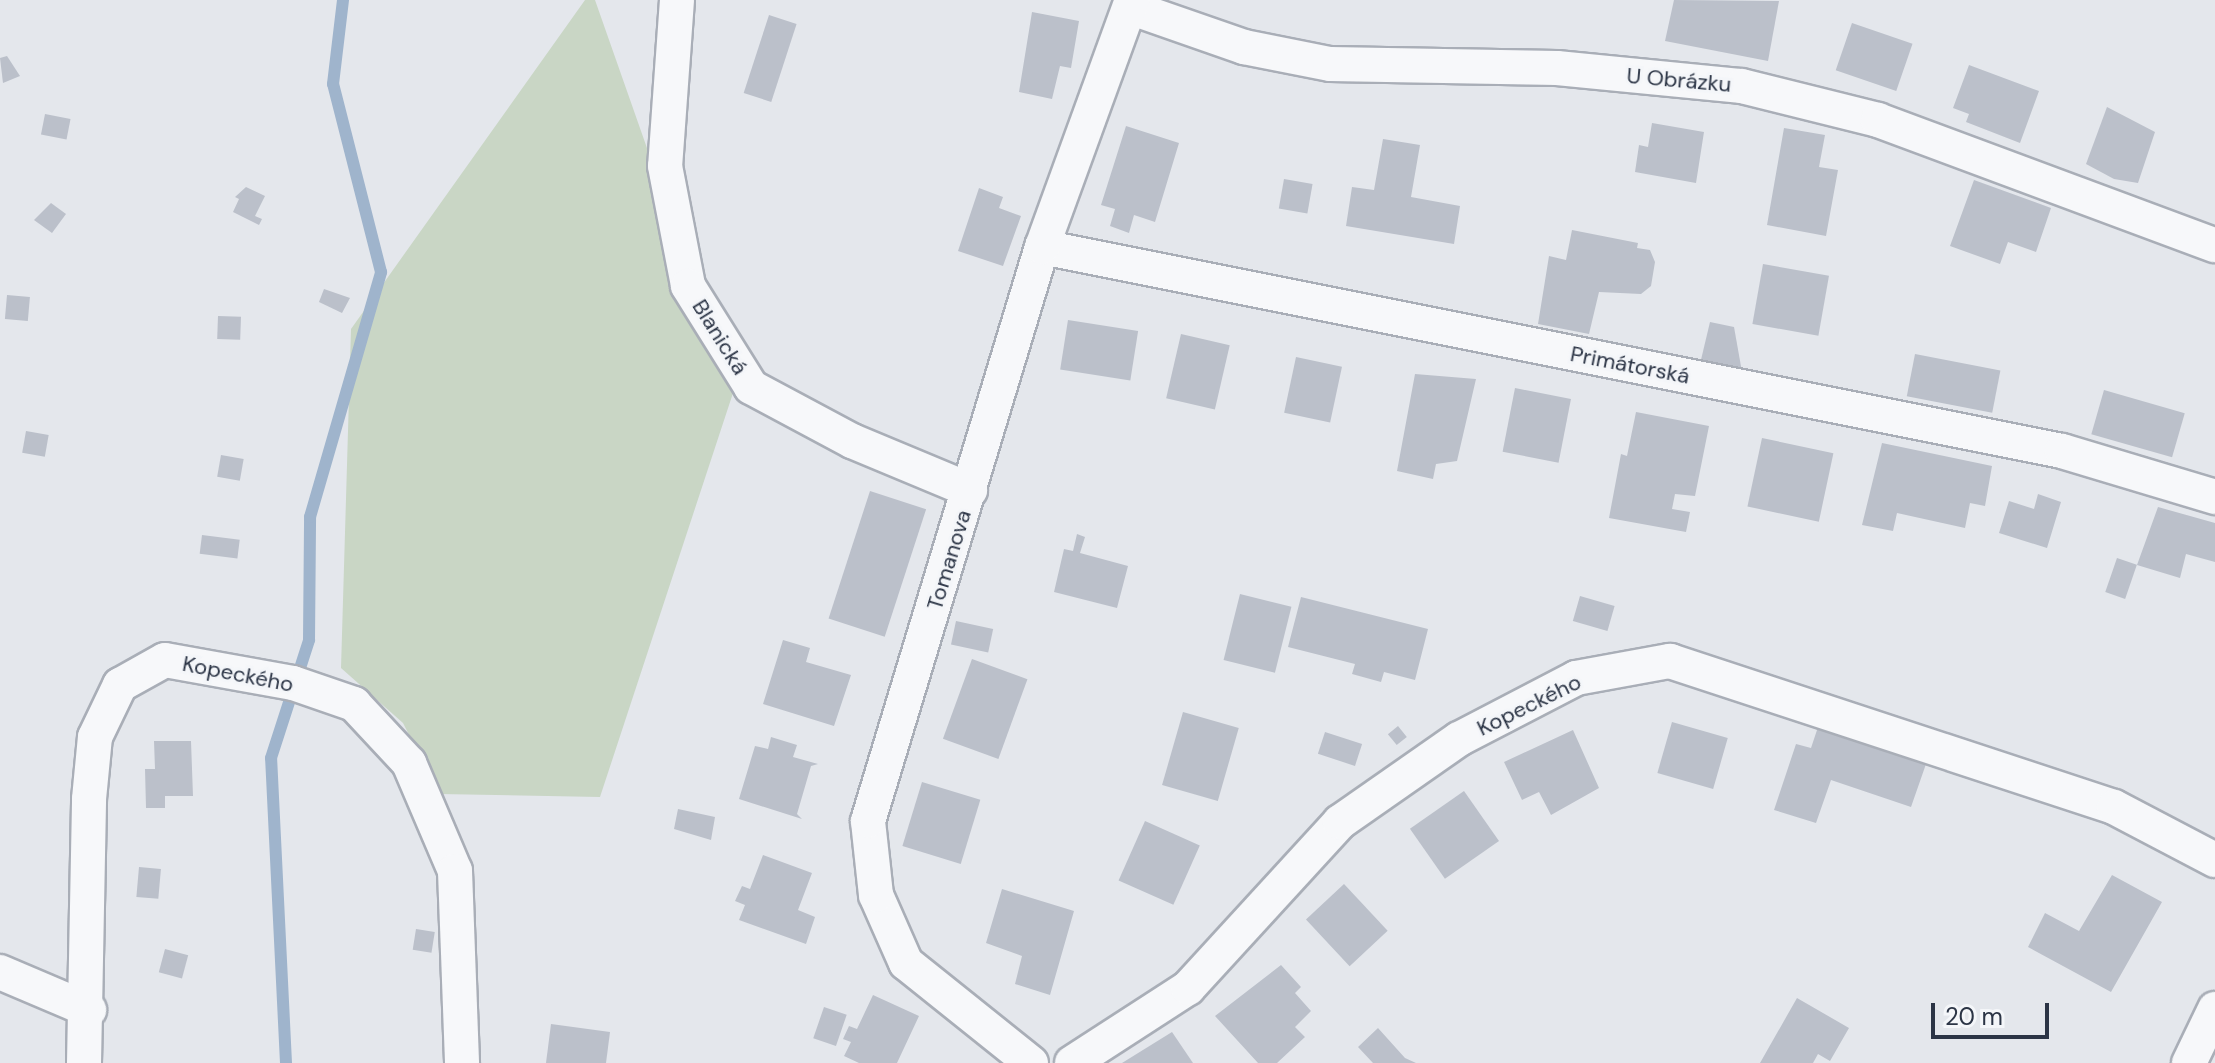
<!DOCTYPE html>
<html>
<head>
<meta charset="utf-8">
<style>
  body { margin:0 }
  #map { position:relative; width:2215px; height:1063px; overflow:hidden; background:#e4e7ec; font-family:"DM Sans",sans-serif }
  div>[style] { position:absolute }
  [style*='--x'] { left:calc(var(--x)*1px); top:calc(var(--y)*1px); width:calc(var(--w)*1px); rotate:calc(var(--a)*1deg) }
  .green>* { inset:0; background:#c9d6c5 }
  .stream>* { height:12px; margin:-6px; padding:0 6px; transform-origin:6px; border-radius:6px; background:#9fb4cc }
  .building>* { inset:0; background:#bbc0ca; transform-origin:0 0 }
  .roads { filter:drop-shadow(2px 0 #a9aeb7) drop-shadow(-2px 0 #a9aeb7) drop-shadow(0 2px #a9aeb7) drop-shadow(0 -2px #a9aeb7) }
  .minor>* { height:34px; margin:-17px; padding:0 17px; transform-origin:17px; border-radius:17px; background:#f7f8fa }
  span { translate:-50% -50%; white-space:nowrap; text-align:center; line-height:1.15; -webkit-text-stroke:6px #f4f6f9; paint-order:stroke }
  .street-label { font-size:22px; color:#2b3445 }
  .scale { position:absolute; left:1931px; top:1003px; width:118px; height:36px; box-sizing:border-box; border:4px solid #2b3445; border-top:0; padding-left:10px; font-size:24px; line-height:28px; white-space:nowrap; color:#2b3445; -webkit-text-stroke:6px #f4f6f9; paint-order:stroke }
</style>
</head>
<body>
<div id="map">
  <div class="green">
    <i style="clip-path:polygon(585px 0,595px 0,733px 393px,600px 797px,439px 794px,403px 723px,341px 668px,351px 329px)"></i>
  </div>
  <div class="stream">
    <i style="--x:286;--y:1063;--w:305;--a:-92.8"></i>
    <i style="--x:271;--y:758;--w:124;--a:-72.1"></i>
    <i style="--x:309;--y:640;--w:123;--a:-89.5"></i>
    <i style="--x:310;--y:517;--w:255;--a:-73.8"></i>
    <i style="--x:381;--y:272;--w:194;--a:-104.3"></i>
    <i style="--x:333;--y:84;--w:85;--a:-83.2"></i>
  </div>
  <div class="building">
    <i style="clip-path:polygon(1674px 0,1779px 1px,1768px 61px,1665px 41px)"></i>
    <i style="clip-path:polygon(1032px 12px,1079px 21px,1071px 68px,1060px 66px,1052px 99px,1019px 92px)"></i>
    <i style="left:769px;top:15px;width:29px;height:82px;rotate:18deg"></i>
    <i style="left:1852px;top:23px;width:64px;height:50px;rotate:19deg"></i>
    <i style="clip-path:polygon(7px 56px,20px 76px,3px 83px,0 58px)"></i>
    <i style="clip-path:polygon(1969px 65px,2039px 91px,2020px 143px,1966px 122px,1969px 114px,1953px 108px)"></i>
    <i style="clip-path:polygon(2107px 107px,2155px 132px,2138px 183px,2114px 179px,2086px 164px)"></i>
    <i style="left:45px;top:114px;width:26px;height:21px;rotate:11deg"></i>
    <i style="clip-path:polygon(1652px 123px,1704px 132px,1696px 183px,1635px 172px,1639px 145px,1648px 147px)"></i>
    <i style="clip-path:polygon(1126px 126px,1179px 143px,1155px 222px,1134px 215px,1129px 233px,1110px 226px,1115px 209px,1101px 205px)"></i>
    <i style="clip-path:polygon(1784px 128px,1825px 135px,1819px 167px,1838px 170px,1826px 236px,1767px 225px)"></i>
    <i style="clip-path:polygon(1383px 139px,1420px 145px,1411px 197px,1460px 206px,1454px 244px,1346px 226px,1352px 187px,1374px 190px)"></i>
    <i style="left:1284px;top:179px;width:29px;height:30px;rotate:10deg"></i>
    <i style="clip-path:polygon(1974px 180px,2051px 208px,2036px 252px,2008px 242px,2000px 264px,1950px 246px)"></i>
    <i style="clip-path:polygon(246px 187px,265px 196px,255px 216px,262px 219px,259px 225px,233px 212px,239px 199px,235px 197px)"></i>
    <i style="clip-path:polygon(979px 188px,1003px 197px,999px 208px,1021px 216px,1003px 266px,958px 251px)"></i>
    <i style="clip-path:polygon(51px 203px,66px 214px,52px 233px,34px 220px)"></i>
    <i style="clip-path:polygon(1572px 230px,1638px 243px,1637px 248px,1650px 250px,1655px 262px,1651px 286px,1641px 294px,1599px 292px,1589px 334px,1538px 324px,1549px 256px,1566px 260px)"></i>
    <i style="left:1763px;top:264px;width:67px;height:61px;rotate:10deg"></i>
    <i style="clip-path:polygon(324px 289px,350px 298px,342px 313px,319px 302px)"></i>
    <i style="left:7px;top:295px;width:23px;height:24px;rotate:5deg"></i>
    <i style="left:218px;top:316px;width:23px;height:23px;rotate:2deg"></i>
    <i style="left:1068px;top:320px;width:71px;height:50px;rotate:9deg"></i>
    <i style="clip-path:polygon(1710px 322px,1734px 327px,1742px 372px,1700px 364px)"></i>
    <i style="left:1181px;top:334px;width:50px;height:66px;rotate:13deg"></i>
    <i style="left:1915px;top:354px;width:87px;height:43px;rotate:11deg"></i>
    <i style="left:1296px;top:357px;width:47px;height:57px;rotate:12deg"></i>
    <i style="clip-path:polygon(1415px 374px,1476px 379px,1457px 461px,1436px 464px,1433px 479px,1397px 471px)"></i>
    <i style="left:1515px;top:388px;width:57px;height:65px;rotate:11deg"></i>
    <i style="left:2104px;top:390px;width:84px;height:46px;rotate:16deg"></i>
    <i style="clip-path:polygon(1636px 412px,1709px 426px,1695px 496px,1675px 494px,1672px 509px,1690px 512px,1686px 532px,1609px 518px,1621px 454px,1627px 456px)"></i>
    <i style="left:26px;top:431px;width:23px;height:22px;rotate:10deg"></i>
    <i style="left:1762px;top:438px;width:73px;height:70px;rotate:12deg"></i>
    <i style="clip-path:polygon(1882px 443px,1992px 466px,1985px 506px,1970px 503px,1965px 528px,1897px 513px,1893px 531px,1862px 525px)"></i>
    <i style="left:221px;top:455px;width:23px;height:22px;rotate:10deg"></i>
    <i style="left:870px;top:491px;width:59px;height:134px;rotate:18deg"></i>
    <i style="clip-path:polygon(2038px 494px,2061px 502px,2047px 548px,1999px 533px,2009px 501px,2034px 509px)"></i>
    <i style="clip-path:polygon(2158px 507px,2215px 523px,2215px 562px,2186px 554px,2180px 578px,2137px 565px)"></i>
    <i style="clip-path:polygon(1077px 534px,1085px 537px,1080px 553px,1128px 566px,1117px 608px,1054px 592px,1064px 549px,1073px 551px)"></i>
    <i style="left:202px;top:535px;width:38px;height:19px;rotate:7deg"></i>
    <i style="left:2117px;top:558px;width:21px;height:36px;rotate:19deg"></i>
    <i style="left:1240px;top:594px;width:53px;height:68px;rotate:14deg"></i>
    <i style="left:1580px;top:596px;width:36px;height:26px;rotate:16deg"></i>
    <i style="clip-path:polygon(1301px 597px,1428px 629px,1415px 680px,1384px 672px,1381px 682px,1352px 674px,1355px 664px,1288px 647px)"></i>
    <i style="left:956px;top:621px;width:38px;height:24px;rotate:12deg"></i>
    <i style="clip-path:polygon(783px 640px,810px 648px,806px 662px,851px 675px,834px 726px,763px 704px)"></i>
    <i style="left:972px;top:659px;width:59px;height:85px;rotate:20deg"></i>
    <i style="left:1183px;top:712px;width:58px;height:76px;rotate:16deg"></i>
    <i style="left:1672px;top:722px;width:58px;height:53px;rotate:16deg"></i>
    <i style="left:1398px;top:726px;width:14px;height:13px;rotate:51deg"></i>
    <i style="clip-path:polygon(1818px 727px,1926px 764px,1911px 807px,1831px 780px,1816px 823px,1774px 810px,1796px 744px,1811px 748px)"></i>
    <i style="clip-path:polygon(1573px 730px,1599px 788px,1551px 815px,1539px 792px,1522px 800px,1504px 762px)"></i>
    <i style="left:1325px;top:732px;width:39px;height:23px;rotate:18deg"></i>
    <i style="clip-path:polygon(771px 737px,797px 745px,793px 757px,818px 764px,811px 766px,797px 814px,802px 819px,739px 799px,755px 746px,768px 749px)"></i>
    <i style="clip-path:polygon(154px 741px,191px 741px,193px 796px,165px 796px,165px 808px,146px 808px,145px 769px,155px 769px)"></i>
    <i style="left:922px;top:782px;width:61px;height:67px;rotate:17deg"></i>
    <i style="left:1464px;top:791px;width:61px;height:66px;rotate:55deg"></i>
    <i style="clip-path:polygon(678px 809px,715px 817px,711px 840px,674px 829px)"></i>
    <i style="left:1145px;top:821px;width:60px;height:65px;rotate:24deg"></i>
    <i style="clip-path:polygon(763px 855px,812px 873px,798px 910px,815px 917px,806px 944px,739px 920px,745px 905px,735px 901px,742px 886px,750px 889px)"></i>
    <i style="left:139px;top:867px;width:22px;height:30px;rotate:5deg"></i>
    <i style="clip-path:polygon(2112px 875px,2162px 902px,2111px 992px,2028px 947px,2045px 913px,2079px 931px)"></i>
    <i style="left:1344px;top:884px;width:64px;height:52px;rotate:47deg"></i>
    <i style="clip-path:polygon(1002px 889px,1074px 911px,1050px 995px,1015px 984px,1022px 956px,986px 943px)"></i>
    <i style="left:416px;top:929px;width:19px;height:21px;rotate:9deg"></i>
    <i style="left:165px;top:949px;width:24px;height:24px;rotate:15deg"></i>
    <i style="clip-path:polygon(1281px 965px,1301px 987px,1295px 993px,1311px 1011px,1295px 1027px,1305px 1037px,1277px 1063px,1258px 1063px,1215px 1016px)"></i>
    <i style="clip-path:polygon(873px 995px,919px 1016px,897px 1063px,859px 1063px,844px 1056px,851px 1042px,843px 1039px,849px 1026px,857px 1029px)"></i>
    <i style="clip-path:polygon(1797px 998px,1849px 1028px,1830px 1061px,1818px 1054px,1813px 1063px,1760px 1063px)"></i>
    <i style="left:824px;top:1007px;width:24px;height:33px;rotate:19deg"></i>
    <i style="clip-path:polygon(551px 1024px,610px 1032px,606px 1063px,546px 1063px)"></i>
    <i style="clip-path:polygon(1378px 1028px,1405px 1058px,1416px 1063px,1373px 1063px,1358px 1047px)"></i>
    <i style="clip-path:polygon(1172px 1032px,1193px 1063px,1122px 1063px)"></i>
  </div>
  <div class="roads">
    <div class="minor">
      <i style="--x:677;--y:0;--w:166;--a:94.1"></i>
      <i style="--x:665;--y:166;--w:122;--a:79.1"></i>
      <i style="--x:688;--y:286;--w:119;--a:58"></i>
      <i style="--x:751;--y:387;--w:115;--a:28.1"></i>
      <i style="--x:852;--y:441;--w:128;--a:22.6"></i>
      <i style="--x:1132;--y:8;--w:119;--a:19.2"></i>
      <i style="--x:1244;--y:47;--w:88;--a:11.2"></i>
      <i style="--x:1330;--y:64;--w:227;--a:1"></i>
      <i style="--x:1557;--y:68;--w:186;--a:5.6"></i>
      <i style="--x:1742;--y:86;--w:140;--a:14"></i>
      <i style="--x:1878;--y:120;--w:359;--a:20.4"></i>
      <i style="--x:1042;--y:247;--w:1040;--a:11.31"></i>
      <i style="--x:2062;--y:451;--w:160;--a:16.7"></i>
      <i style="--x:0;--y:972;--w:97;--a:23.1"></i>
      <i style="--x:84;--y:1063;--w:264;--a:-88.9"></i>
      <i style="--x:89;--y:799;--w:62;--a:-84.5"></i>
      <i style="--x:95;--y:737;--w:58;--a:-64.3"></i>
      <i style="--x:120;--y:685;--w:51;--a:-29.1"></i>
      <i style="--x:165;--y:660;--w:130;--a:10.2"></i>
      <i style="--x:293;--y:683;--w:65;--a:19"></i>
      <i style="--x:354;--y:704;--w:81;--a:47"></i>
      <i style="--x:409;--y:763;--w:117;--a:66.9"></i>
      <i style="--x:455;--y:871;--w:192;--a:87.9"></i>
      <i style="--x:1031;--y:1063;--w:160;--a:-141.3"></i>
      <i style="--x:906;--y:963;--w:74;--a:-113.8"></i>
      <i style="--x:876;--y:895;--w:74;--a:-96.2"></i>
      <i style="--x:868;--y:821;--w:600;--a:-73.14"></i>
      <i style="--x:1042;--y:247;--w:263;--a:-70"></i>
      <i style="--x:1072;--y:1063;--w:138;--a:-32.9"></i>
      <i style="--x:1188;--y:988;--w:225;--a:-47.5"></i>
      <i style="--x:1340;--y:822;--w:145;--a:-34.9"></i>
      <i style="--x:1459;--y:739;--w:132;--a:-27.5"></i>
      <i style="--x:1576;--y:678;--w:96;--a:-10.3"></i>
      <i style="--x:1670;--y:661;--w:467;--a:18.2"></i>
      <i style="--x:2114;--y:807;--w:114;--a:27.7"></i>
      <i style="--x:2189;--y:1063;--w:60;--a:-64.3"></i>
    </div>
  </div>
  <div class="street-label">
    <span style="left:1679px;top:80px;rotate:5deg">U Obrázku</span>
    <span style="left:720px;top:337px;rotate:58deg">Blanická</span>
    <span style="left:1630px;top:365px;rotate:11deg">Primátorská</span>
    <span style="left:949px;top:560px;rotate:-73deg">Tomanova</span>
    <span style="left:238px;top:674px;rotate:11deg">Kopeckého</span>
    <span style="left:1529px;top:705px;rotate:-26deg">Kopeckého</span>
  </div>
  <div class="scale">20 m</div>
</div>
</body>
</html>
